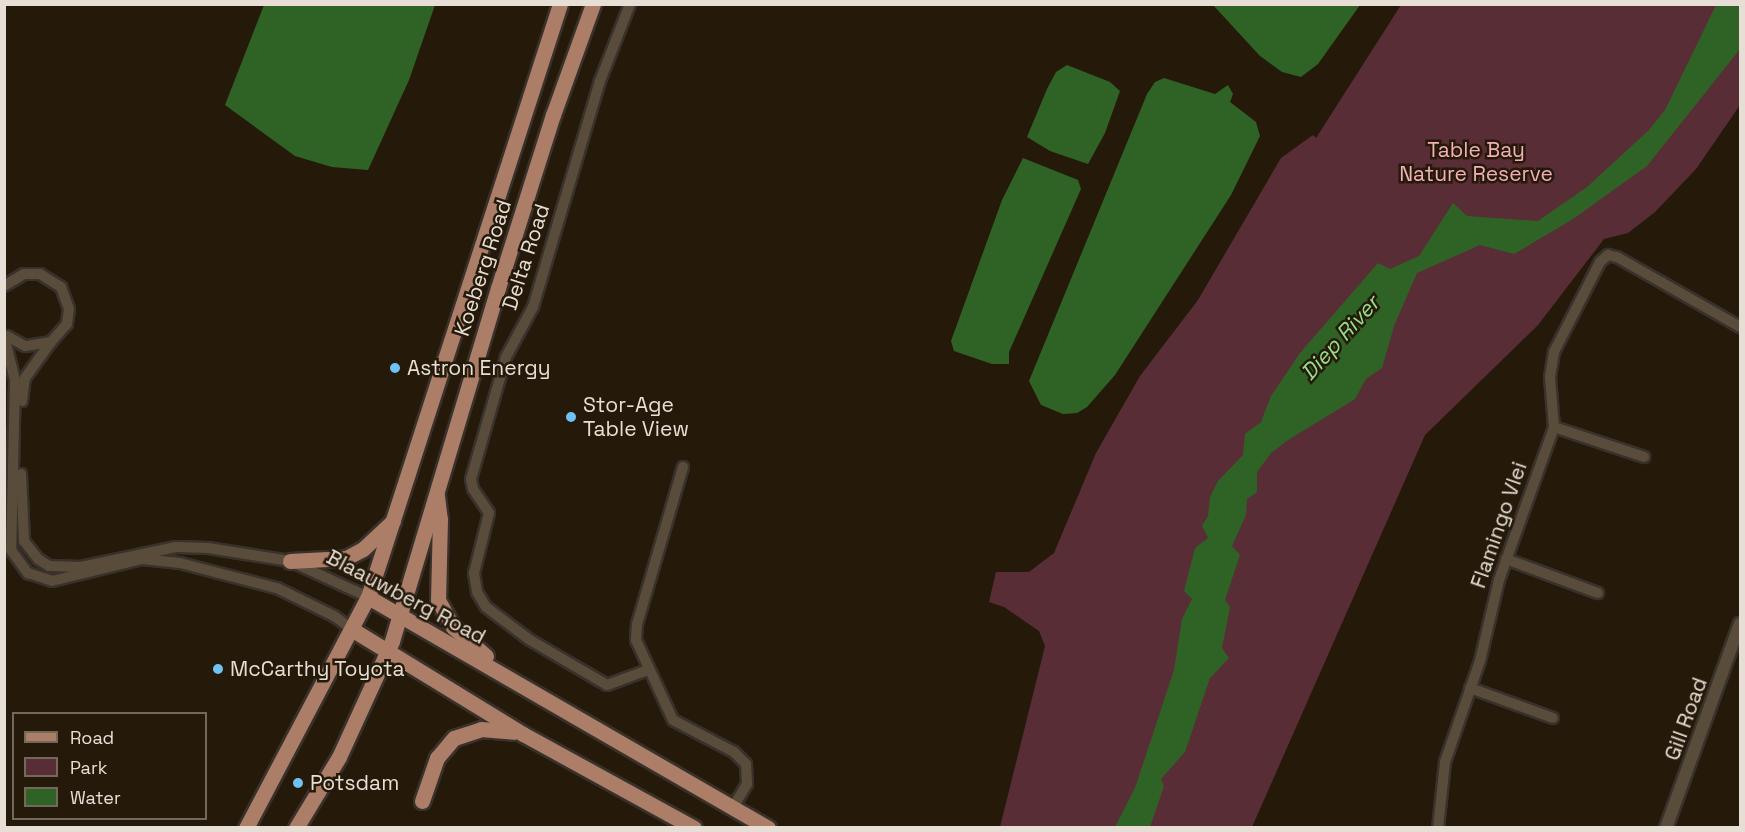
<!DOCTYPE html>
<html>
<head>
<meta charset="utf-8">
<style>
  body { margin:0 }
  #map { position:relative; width:1745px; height:832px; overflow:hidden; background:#251a0a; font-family:"Space Grotesk",sans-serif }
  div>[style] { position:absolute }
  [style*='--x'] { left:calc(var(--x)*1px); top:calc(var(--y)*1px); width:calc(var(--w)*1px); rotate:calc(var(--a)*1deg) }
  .green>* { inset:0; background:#592d36 }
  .water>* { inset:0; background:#2f6326 }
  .roads { filter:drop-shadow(2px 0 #39312b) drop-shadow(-2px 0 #39312b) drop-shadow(0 2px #39312b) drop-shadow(0 -2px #39312b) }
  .minor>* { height:10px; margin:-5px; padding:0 5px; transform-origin:5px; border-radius:5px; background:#594c3b }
  .tertiary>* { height:12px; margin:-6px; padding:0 6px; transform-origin:6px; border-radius:6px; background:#594c3b }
  .primary>* { height:15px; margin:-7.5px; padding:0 7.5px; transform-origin:7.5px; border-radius:7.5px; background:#ac7e67 }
  .dots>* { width:16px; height:16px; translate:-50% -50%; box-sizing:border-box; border:3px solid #251a0a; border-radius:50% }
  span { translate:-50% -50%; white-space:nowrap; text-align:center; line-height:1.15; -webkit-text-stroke:5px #251a0a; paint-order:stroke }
  .park-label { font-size:21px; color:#f3aeb8 }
  .street-label { font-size:21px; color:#e7dfd5 }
  .poi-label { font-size:21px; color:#e7dfd5 }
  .left { translate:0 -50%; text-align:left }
  .water-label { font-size:22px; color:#95de88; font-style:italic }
  .frame { position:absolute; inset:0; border:6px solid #e7dfd5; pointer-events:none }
  .legend { position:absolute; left:12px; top:712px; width:195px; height:108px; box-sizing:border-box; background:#251a0a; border:2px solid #73695b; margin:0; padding:8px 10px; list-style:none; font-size:18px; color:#e7dfd5 }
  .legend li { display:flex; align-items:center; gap:12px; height:30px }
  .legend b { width:30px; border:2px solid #73695b }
</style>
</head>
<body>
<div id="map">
  <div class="green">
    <i style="clip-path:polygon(1401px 5px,1740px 5px,1740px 105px,1696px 169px,1655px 212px,1628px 233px,1604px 239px,1538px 325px,1425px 435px,1252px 827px,1000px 827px,1045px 646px,1039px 631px,1004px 607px,989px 602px,996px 572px,1029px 572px,1054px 553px,1096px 453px,1140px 376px,1198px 300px,1281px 158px,1313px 135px,1316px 138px)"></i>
  </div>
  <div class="water">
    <i style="clip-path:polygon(264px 5px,435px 5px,409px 80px,368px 170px,332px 167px,295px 156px,225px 105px)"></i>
    <i style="clip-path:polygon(1213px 5px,1360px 5px,1318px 64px,1301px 77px,1282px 72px,1260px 56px)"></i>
    <i style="clip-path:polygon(1716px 5px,1740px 5px,1740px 49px,1647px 166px,1573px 219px,1514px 254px,1480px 245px,1417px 273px,1394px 326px,1382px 368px,1366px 379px,1355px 399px,1288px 440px,1271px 453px,1257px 472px,1257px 492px,1247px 499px,1246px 515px,1232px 546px,1240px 555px,1225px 600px,1230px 607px,1222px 648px,1229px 658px,1210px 678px,1185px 752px,1161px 779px,1164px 786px,1150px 827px,1115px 827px,1135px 788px,1174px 670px,1182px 619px,1192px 599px,1184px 591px,1195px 548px,1208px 538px,1202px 526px,1208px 516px,1210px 497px,1218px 481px,1243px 455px,1245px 434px,1261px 422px,1271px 396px,1300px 353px,1378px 263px,1390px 269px,1419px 256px,1453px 203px,1467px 216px,1538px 221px,1587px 187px,1648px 131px,1665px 110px)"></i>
    <i style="clip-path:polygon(1067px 65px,1110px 82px,1120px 91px,1105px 133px,1088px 164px,1050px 151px,1027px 137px,1047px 89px,1056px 72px)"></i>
    <i style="clip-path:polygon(1164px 78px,1215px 94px,1228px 85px,1233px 94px,1230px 102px,1256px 122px,1260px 136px,1231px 195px,1115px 375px,1087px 407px,1077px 413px,1063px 414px,1041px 405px,1029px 381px,1147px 94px,1155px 82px)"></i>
    <i style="clip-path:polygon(1023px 158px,1078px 180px,1081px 189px,1009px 352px,1009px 364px,992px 364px,954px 351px,951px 341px,1002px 200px)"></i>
  </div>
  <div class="roads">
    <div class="minor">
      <i style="--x:630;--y:4;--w:83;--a:111.3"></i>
      <i style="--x:600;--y:81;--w:236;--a:106.5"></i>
      <i style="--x:533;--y:307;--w:57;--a:118.4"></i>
      <i style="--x:506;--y:357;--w:127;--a:106"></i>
      <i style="--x:471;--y:479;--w:10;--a:79"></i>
      <i style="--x:473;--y:489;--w:29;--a:56"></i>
      <i style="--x:489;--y:513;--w:62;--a:104"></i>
      <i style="--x:474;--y:573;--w:19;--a:81"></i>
      <i style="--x:477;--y:592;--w:17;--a:59"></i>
      <i style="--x:486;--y:607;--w:55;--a:36.9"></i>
      <i style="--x:530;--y:640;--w:89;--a:30.3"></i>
      <i style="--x:607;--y:685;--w:44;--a:-20.1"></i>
      <i style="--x:4;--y:286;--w:23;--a:-31"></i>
      <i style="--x:24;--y:274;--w:16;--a:0"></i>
      <i style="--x:40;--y:274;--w:25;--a:32"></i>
      <i style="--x:61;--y:287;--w:23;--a:70"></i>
      <i style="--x:69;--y:309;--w:15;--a:98"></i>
      <i style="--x:67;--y:324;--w:24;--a:132"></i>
      <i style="--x:51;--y:342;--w:26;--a:171"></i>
      <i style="--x:25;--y:346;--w:21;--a:-151"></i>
      <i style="--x:4;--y:336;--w:45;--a:76"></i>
      <i style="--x:15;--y:380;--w:170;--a:91.3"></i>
      <i style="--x:11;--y:550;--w:29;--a:54"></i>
      <i style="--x:28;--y:573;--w:25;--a:18"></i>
      <i style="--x:52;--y:581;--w:93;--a:-13.7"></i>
      <i style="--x:142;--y:559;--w:38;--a:6"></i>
      <i style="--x:180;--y:563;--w:100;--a:14.5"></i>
      <i style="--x:277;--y:588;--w:64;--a:26.2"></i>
      <i style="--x:334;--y:616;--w:24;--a:36"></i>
      <i style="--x:22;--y:401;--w:23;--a:-83"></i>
      <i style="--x:25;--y:378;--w:44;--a:-54.2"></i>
      <i style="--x:1554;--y:427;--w:95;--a:18.4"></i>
      <i style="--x:683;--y:467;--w:164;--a:106.3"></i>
      <i style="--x:637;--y:624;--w:16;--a:94"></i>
      <i style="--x:636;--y:640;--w:88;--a:65.2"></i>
      <i style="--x:673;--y:720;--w:69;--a:27.7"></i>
      <i style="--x:734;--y:752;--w:17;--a:45"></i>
      <i style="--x:746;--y:764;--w:20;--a:87"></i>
      <i style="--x:747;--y:784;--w:27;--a:121"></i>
      <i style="--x:21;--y:474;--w:67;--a:87.4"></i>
      <i style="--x:24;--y:541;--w:23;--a:52"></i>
      <i style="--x:38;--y:559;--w:13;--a:32"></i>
      <i style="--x:49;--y:566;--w:32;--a:2"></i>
      <i style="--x:81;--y:567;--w:97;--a:-11.9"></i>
      <i style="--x:176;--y:547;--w:32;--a:2"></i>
      <i style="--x:208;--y:548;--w:83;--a:9"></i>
      <i style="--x:290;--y:561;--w:86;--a:24.8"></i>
      <i style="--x:1506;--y:559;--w:98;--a:20.3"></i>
      <i style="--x:1470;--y:688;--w:88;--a:19.9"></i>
      <i style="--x:1438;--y:828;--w:66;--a:-83.9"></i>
      <i style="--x:1445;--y:762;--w:107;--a:-70.9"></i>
      <i style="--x:1480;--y:661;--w:83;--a:-76.8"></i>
      <i style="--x:1499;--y:580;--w:163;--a:-70.2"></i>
      <i style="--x:1554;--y:427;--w:50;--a:-94.6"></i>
      <i style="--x:1550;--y:377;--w:25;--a:-81"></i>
      <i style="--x:1554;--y:352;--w:101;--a:-62.9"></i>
      <i style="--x:1600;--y:262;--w:11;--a:-41"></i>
      <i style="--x:1608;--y:255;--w:9;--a:13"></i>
      <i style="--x:1617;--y:257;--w:142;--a:29.6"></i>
    </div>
    <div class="tertiary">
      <i style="--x:1666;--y:828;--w:217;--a:-70.1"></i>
    </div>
    <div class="primary">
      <i style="--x:437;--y:496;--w:23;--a:83"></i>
      <i style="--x:440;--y:519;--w:81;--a:91.4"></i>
      <i style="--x:438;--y:600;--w:31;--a:61"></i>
      <i style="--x:453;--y:627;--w:44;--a:41.3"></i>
      <i style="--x:290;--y:561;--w:56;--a:-3.1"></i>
      <i style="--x:346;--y:558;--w:19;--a:-28"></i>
      <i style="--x:363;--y:549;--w:41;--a:-43"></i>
      <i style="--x:368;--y:597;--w:462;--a:30"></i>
      <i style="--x:353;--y:630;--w:199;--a:31.5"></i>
      <i style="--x:523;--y:734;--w:195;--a:28.8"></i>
      <i style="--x:422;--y:801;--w:46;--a:-70.8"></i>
      <i style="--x:437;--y:758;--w:26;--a:-50"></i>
      <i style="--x:454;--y:738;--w:28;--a:-18"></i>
      <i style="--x:481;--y:729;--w:33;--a:5"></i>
      <i style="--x:246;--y:828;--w:261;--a:-62.2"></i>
      <i style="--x:368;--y:597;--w:623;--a:-72.06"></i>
      <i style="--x:296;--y:828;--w:83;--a:-58.8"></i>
      <i style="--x:339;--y:757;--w:128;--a:-65.4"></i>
      <i style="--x:392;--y:641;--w:369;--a:-73.3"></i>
      <i style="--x:498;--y:288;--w:182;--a:-72.4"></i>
      <i style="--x:553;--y:115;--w:118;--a:-70.2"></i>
    </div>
  </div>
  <div class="dots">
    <i style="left:395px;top:368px;background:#72c1f5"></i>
    <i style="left:571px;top:417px;background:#72c1f5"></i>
    <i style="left:218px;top:669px;background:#72c1f5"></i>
    <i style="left:298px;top:783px;background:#72c1f5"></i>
  </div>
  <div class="park-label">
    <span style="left:1476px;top:162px">Table Bay<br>Nature Reserve</span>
  </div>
  <div class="street-label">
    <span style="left:526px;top:257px;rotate:-72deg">Delta Road</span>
    <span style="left:483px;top:268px;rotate:-72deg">Koeberg Road</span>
    <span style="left:1499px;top:525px;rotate:-71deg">Flamingo Vlei</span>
    <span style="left:406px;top:597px;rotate:28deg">Blaauwberg Road</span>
    <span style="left:1686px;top:719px;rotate:-70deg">Gill Road</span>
  </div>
  <div class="poi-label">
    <span class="left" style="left:407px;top:368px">Astron Energy</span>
    <span class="left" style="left:583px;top:417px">Stor-Age<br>Table View</span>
    <span class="left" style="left:230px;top:669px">McCarthy Toyota</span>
    <span class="left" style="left:310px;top:783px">Potsdam</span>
  </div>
  <div class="water-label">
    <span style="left:1340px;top:338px;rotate:-48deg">Diep River</span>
  </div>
  <div class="frame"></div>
  <ul class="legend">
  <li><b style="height:8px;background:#ac7e67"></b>Road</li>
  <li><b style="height:16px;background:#592d36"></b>Park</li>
  <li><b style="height:16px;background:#2f6326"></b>Water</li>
  </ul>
</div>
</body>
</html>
